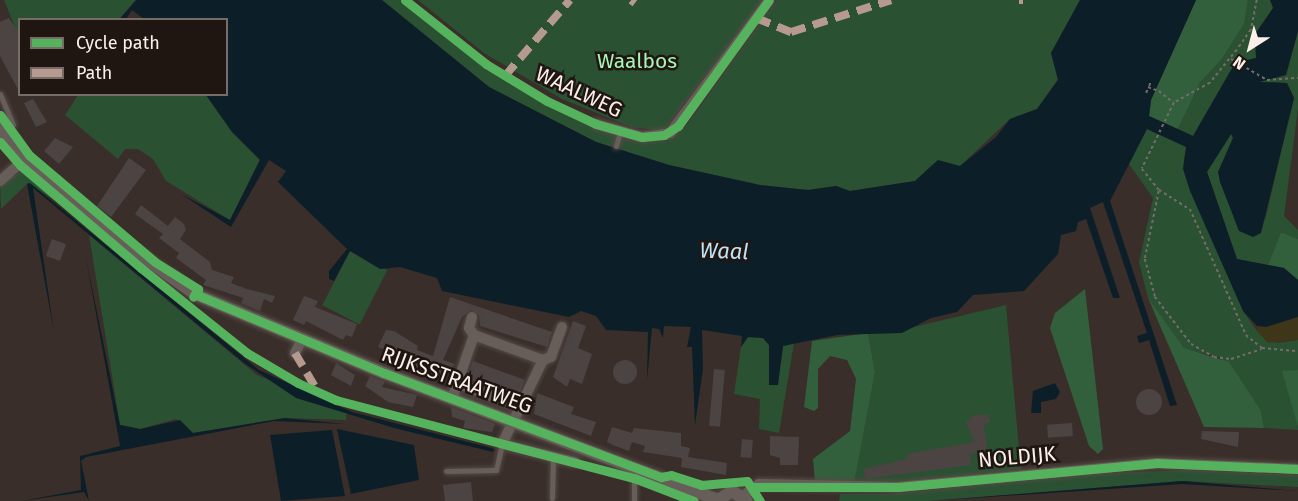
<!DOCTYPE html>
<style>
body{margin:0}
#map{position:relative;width:1298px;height:501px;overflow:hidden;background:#392e29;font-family:"Fira Sans",sans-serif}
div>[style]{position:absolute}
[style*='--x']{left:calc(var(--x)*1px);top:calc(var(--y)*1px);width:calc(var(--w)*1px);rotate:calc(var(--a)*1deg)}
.green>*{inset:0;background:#2b5133;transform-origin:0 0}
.forest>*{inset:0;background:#32603c}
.sand>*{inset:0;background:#3f3619}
.water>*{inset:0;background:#0c1f28}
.building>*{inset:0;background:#4c4343;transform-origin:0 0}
.round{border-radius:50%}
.path>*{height:1.5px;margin-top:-0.75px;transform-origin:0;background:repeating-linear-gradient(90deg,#746c69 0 3px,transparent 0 6px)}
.roads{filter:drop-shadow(0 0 2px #544a46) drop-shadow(0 0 2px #544a46)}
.service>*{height:5px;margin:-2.5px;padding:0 2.5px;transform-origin:2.5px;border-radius:2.5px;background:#675e5a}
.minor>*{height:10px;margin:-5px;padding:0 5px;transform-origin:5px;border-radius:5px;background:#675e5a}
.tertiary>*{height:12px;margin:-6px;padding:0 6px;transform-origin:6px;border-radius:6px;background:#675e5a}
.quiet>*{height:8px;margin-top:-4px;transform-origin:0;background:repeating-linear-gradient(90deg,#b69a8f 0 15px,transparent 0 23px)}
.cycleway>*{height:9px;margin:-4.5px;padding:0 4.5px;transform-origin:4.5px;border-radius:4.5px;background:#56b35d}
span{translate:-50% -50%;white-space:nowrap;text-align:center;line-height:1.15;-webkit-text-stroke:5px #1f1612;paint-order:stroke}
.park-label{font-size:21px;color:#a5f5b5}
.street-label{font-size:21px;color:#fceee9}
.water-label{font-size:22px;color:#bfe3f7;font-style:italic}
.legend{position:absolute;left:18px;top:18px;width:210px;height:78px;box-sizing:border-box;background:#1f1612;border:2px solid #776c68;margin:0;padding:8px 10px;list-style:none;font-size:18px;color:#fceee9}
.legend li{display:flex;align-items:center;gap:12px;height:30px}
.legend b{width:30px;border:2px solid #776c68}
.north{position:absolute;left:1220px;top:18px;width:60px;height:60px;-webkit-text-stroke:4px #1f1612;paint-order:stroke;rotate:216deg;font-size:16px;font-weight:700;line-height:24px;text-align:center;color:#fceee9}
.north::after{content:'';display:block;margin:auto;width:21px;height:27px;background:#fceee9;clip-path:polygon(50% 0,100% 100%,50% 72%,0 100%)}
</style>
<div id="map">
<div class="green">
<div style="clip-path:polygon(4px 0,136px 0,119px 19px,20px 20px,19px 37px)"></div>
<div style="clip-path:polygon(382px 0,404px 0,463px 50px,541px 99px,616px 132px,666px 141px,685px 127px,777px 0,1080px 0,1051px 53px,1058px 79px,1037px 109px,1010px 119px,960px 166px,932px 165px,915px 181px,850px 191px,836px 186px,808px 190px,760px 185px,669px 165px,596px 142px,489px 87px)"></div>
<div style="clip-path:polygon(418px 0,763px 0,663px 131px,631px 127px,562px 99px,484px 53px)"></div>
<div style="clip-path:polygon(1248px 0,1270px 0,1274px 8px,1255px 34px,1256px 58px,1235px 63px,1193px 136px,1178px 129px,1200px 81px,1222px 59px,1244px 24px)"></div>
<div style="clip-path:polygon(1298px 31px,1298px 109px,1284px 216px,1298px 230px,1298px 239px,1281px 232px,1268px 265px,1237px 259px,1207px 172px,1231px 134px,1233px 138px,1218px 172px,1239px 231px,1265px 220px,1294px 98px,1287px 83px,1260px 82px,1263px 77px,1286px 75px)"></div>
<div style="clip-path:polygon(78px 95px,206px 95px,232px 132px,260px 159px,230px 220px,166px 181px,153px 159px,138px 149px,125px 149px,118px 159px,65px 115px)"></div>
<div style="clip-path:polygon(1147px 129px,1187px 147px,1184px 158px,1243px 311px,1257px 331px,1277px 343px,1298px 340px,1298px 370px,1292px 371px,1298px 430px,1264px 428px,1261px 411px,1219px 357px,1184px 349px,1148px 298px,1139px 262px,1153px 198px,1129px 164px)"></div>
<div style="clip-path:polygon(24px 170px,44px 188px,60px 204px,28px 183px,1px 209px,0 185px)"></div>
<div style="clip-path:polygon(89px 235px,257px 375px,347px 411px,346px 420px,285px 418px,193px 433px,176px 419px,140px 429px,120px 425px)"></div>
<div style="left:350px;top:251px;width:42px;height:61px;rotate:27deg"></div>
<div style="clip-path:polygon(1006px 305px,1021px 470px,901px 484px,854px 484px,875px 372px,868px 333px,889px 333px)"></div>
<div style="clip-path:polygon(748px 337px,763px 338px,769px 345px,769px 385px,781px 362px,783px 346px,794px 343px,779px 433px,759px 429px,760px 399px,734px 394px,741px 347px)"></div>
<div style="clip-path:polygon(1187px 470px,1298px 475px,1298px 487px,1183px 481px,929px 501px,839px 501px,840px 494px,890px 494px,1086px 474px)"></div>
</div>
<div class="forest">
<div style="clip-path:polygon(1196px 0,1248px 0,1244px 24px,1222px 59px,1200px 82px,1178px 129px,1149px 116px,1151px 100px)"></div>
<div style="clip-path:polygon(1281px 232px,1298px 239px,1298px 280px,1284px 268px,1268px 265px)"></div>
<div style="clip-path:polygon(1085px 289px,1103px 449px,1098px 454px,1089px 446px,1050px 328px,1055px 313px)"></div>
<div style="clip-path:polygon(1148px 298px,1184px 348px,1229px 362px,1261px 411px,1264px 428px,1204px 427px)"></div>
<div style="clip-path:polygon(868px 333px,875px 372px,854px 484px,815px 482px,813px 459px,850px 431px,856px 379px,847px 360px,830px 356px,818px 369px,818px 408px,814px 411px,804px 407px,812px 341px)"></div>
<div style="clip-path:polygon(1298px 370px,1298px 427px,1282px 371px)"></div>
</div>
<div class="sand">
<div style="clip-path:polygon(1298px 317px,1298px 340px,1268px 343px,1257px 331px,1257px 326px)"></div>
</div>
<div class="water">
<div style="clip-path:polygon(136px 0,382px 0,489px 87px,596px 142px,669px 165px,760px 185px,808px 190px,836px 186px,850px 191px,915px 181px,938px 160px,960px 166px,996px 137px,1010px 119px,1037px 109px,1058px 80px,1051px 53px,1080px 0,1196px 0,1151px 100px,1149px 116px,1193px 136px,1235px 63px,1256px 58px,1255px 34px,1273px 8px,1270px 0,1298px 0,1298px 31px,1286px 75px,1260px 82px,1287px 83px,1294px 98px,1261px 233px,1253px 237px,1239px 231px,1220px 182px,1218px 172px,1233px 138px,1231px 134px,1207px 172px,1237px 259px,1284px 268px,1298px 280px,1298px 317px,1266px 327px,1257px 326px,1243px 311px,1190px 191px,1183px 169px,1186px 147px,1147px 129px,1110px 201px,1177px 405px,1170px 406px,1149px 340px,1139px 343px,1137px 336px,1147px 333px,1103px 202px,1090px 208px,1120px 298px,1113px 298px,1086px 219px,1078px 222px,1076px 231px,1061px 235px,1058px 254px,1024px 291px,973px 295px,957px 312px,931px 318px,902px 333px,837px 335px,783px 346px,778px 385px,769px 385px,769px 345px,763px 338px,748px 337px,741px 347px,742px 336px,702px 330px,703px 369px,695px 425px,692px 347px,687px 347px,691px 327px,664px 326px,663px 338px,659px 329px,652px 328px,647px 380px,648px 332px,606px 330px,596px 316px,581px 311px,569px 317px,442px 291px,437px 278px,400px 267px,380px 269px,350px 251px,334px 281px,329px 279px,329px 271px,347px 249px,278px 182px,286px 171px,269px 160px,231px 227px,181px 194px,230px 220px,260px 160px,232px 132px,206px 95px,226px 94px,226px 20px,144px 19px,132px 10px,126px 19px,119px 20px)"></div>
<div style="clip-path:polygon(30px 183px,259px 370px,352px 412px,495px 449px,493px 452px,394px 428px,296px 398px,244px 363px,33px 188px,54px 332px,27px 184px)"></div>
<div style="clip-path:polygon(86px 258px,120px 425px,140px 429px,180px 420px,193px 433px,285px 418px,345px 424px,274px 421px,86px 457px,81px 461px,89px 501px,84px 492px,21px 501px,81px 490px,80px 456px,120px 446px)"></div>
<div style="clip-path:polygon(1055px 383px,1060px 392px,1056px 399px,1041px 402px,1041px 413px,1031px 413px,1033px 391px)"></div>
<div style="clip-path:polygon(337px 429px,414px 445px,419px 480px,351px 494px)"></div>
<div style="clip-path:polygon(332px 430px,345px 496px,281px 501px,270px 435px)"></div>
<div style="clip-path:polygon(1183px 481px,1298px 491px,1183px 484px,929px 501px)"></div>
</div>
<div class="building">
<div style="clip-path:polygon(9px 18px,20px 34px,20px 93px,0 56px,0 22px)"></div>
<div style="clip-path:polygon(33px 99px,47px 122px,36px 127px,24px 103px)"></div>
<div style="clip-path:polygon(55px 138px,73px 147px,59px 164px,44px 151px)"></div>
<div style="clip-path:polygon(129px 158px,146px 170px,111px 217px,97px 206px)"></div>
<div style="clip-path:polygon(141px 205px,168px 226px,175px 217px,184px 224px,186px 230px,180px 239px,210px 262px,212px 270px,234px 277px,231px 283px,247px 289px,275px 296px,272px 303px,264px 299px,260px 311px,241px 303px,243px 298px,203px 285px,206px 280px,176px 258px,179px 253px,159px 238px,163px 234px,135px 214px)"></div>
<div style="left:52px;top:239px;width:15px;height:18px;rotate:20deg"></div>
<div style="clip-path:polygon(304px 296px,318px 301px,315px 307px,357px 324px,352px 337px,346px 335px,343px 340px,306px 321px,304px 325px,293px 320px)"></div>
<div style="clip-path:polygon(450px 297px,552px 332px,547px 347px,480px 326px,479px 315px,471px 310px,462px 317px,443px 360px,455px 364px,443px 381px,399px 365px,396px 355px,378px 347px,386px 330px,394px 331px,418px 346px,417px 350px,433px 356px)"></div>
<div style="clip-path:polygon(573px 321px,586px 326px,578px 348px,592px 354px,582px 384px,570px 379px,567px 387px,553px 377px)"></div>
<div class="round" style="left:613px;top:360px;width:24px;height:24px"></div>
<div style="left:473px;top:361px;width:55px;height:19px;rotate:20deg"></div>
<div style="clip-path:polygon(336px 363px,355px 375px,351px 386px,331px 375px)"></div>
<div style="left:714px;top:369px;width:11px;height:57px;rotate:5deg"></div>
<div style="clip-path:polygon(370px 376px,385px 382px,382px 387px,417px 395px,413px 407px,388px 402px,365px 386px)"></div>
<div class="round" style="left:1136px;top:389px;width:26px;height:26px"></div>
<div style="clip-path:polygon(537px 393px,574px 407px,571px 414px,596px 422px,591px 436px,534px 414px)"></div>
<div style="clip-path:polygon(451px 407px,495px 424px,492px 432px,463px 428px,465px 421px,452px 417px)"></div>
<div style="clip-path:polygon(974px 415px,988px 415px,990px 422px,984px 424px,987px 449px,970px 455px,971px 465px,865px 479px,864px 469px,907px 459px,907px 454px,974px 442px,966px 422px)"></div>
<div style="left:1072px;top:423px;width:13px;height:25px;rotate:86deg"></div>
<div style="clip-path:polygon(612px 427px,632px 433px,634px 428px,681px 433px,681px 446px,690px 448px,688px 457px,727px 463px,726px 475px,681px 467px,682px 458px,643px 452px,645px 446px,632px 442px,629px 451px,615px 446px,607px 442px)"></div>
<div style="clip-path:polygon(1202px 431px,1239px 432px,1238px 447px,1201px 439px)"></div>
<div style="clip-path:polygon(770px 436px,799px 437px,798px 465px,780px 465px,780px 458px,770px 455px)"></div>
<div style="left:742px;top:439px;width:11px;height:18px;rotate:5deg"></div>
<div style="clip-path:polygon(471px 482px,473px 501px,445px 501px,443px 485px)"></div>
</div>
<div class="path">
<div style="--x:1257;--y:0;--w:31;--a:101"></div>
<div style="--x:1251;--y:30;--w:24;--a:125"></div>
<div style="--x:1237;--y:50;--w:43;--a:129.3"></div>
<div style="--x:1210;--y:83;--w:41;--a:150.9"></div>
<div style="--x:1174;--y:103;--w:73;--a:115.9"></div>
<div style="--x:1142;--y:169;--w:27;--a:51"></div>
<div style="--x:1159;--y:190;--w:36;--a:32"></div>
<div style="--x:1190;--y:209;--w:138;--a:66"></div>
<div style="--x:1246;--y:335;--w:21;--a:39"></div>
<div style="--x:1262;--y:348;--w:36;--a:5"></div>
<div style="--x:1231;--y:59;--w:42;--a:30.3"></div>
<div style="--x:1267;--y:80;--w:31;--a:-4"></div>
<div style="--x:1149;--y:86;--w:5;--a:-68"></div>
<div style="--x:1146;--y:93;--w:6;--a:-72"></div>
<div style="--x:1148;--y:87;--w:12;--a:20"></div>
<div style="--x:1159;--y:91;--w:19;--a:39"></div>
<div style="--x:1159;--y:191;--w:69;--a:101.6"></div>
<div style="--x:1145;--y:259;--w:39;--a:75"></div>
<div style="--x:1155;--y:297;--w:59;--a:52.5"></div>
<div style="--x:1191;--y:344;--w:26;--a:29"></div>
<div style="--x:1214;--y:357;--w:17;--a:7"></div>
<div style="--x:1231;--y:359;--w:32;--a:-18"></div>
</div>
<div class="roads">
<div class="service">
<div style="--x:0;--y:94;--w:33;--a:67"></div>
<div style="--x:616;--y:146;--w:15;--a:-74"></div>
<div style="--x:446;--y:471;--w:50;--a:-1.1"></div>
<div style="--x:496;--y:470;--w:26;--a:-77"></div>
<div style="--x:552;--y:498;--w:42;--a:-88.6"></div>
<div style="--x:634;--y:501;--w:23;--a:-90"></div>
</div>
<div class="minor">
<div style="--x:596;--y:124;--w:48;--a:15.8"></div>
<div style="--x:642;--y:137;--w:28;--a:-8"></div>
<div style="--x:670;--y:133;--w:166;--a:-53.3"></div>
<div style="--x:0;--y:181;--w:33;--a:-41"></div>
<div style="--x:472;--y:317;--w:11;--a:105"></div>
<div style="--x:469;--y:328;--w:9;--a:54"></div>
<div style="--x:295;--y:353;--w:15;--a:-62"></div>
<div style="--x:543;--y:360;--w:9;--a:-21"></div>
<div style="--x:551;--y:357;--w:32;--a:-70"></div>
<div style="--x:457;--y:383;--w:71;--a:20.7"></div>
<div style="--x:452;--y:399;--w:68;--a:-71"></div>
<div style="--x:474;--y:335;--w:73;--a:19.9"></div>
<div style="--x:543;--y:360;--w:93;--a:116"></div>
<div style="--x:502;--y:444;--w:75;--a:13.9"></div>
<div style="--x:744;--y:495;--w:19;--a:-36"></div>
<div style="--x:759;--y:484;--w:139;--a:1.2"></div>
<div style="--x:898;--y:487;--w:260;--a:-5.3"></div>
<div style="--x:1157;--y:463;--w:141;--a:2.4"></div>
</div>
<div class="tertiary">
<div style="--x:0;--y:128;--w:40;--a:51"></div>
<div style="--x:25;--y:159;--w:133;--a:40.4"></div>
<div style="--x:126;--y:245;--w:85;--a:35.4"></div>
<div style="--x:195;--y:294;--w:205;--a:22.7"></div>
<div style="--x:384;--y:373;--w:357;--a:20.8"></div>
<div style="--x:717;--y:501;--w:18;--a:-34"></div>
<div style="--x:732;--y:491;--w:18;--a:34"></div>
</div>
</div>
<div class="quiet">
<div style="--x:631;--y:0;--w:5;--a:37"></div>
<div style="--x:1019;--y:0;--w:4;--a:0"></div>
<div style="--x:756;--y:18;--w:38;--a:22"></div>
<div style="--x:791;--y:32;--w:105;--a:-17.7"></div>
<div style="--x:505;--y:76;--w:100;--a:-49.5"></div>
<div style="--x:295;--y:353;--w:43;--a:59.3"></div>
</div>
<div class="cycleway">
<div style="--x:405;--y:0;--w:103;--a:38.3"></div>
<div style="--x:486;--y:64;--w:71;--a:31.2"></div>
<div style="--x:547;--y:101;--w:54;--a:25.1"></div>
<div style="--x:596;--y:124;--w:48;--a:15.8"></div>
<div style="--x:642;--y:137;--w:22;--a:-5"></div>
<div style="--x:664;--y:135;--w:17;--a:-33"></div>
<div style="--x:678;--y:126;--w:155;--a:-54.2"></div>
<div style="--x:0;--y:115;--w:49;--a:54.1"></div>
<div style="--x:29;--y:155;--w:165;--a:40.3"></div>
<div style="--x:155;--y:262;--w:51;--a:32.1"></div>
<div style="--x:198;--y:289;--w:9;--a:122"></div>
<div style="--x:0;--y:142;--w:30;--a:49"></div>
<div style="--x:20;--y:165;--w:159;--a:40.4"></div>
<div style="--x:141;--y:268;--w:136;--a:38.7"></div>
<div style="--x:247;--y:353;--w:59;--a:30.5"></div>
<div style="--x:298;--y:383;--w:42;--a:24.1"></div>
<div style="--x:336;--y:400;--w:308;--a:14.7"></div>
<div style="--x:634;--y:478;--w:64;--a:21"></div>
<div style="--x:195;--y:294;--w:205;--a:22.7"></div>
<div style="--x:384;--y:373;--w:296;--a:20.6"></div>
<div style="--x:661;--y:477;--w:10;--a:-11"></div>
<div style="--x:671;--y:475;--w:32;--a:18"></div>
<div style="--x:701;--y:485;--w:46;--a:-5"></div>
<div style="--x:747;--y:481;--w:24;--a:57"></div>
<div style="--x:754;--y:487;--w:144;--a:0"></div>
<div style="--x:898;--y:487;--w:260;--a:-5.3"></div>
<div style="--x:1157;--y:463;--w:141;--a:2.4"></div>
</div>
<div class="park-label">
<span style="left:637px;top:61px">Waalbos</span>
</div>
<div class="street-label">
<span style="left:579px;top:92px;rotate:25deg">WAALWEG</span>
<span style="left:457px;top:380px;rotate:20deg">RIJKSSTRAATWEG</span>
<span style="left:1017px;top:457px;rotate:-5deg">NOLDIJK</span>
</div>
<div class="water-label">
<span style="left:724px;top:251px;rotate:2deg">Waal</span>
</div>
<ul class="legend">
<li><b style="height:8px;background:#56b35d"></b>Cycle path</li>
<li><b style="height:8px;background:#b69a8f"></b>Path</li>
</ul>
<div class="north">N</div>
</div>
